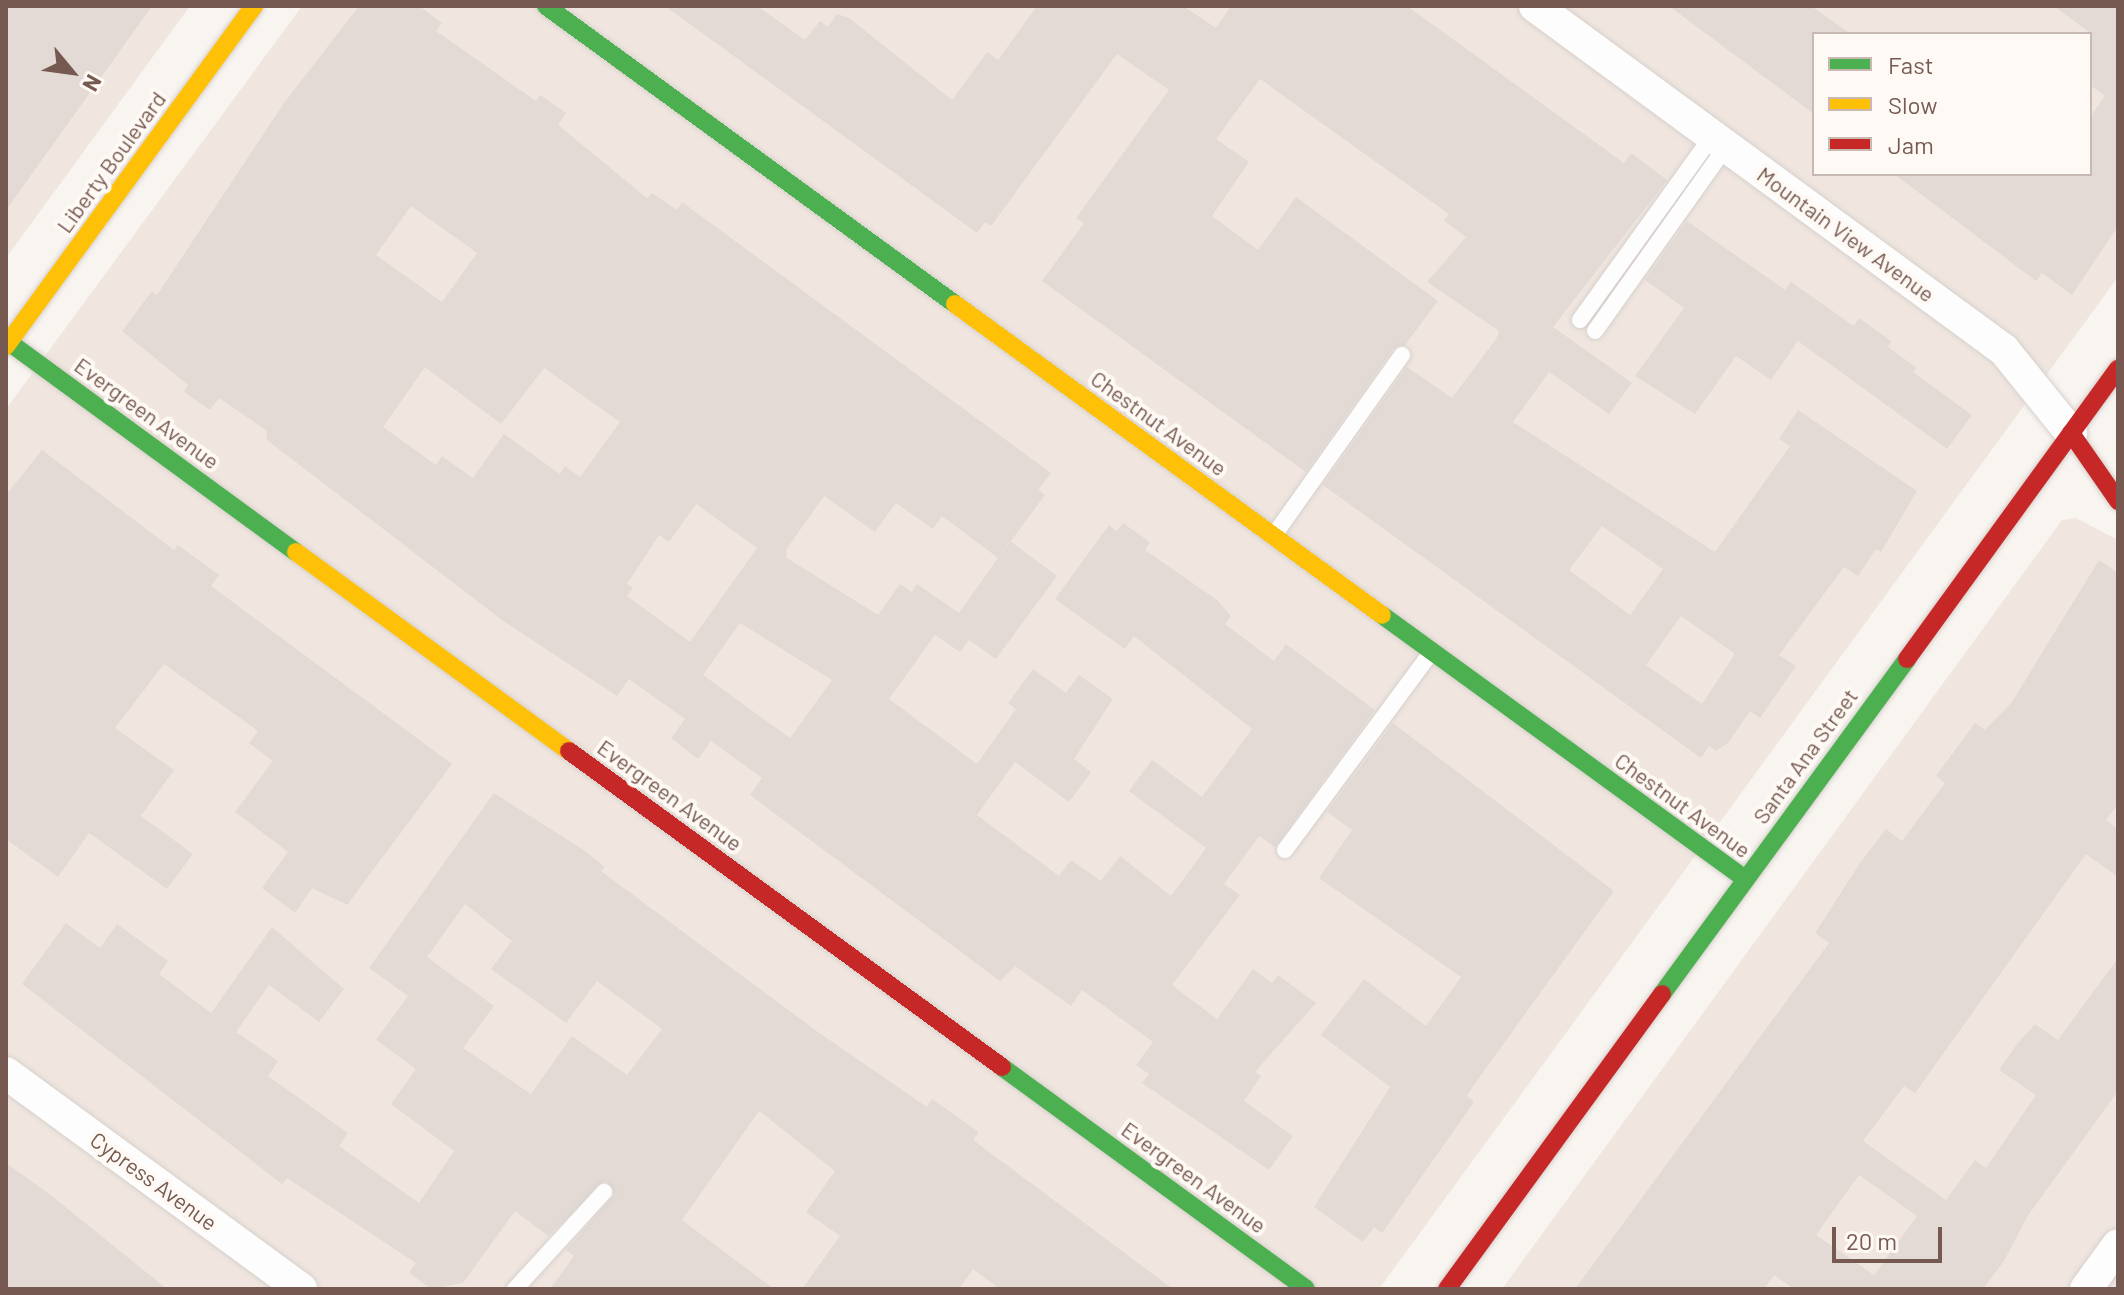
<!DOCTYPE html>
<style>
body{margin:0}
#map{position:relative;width:2124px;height:1295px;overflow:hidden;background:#f8f4f0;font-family:Barlow,sans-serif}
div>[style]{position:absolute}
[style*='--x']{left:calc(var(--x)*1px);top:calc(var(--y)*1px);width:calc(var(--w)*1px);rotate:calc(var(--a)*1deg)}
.residential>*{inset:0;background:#f0e6df}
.building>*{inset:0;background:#e3dad5}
.roads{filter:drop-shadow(0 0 2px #d7d0cc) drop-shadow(0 0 2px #d7d0cc)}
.lane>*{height:16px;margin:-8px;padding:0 8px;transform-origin:8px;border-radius:8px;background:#fefdfd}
.street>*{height:32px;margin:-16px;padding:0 16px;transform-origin:16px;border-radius:16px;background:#fefdfd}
.fast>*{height:18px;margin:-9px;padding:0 9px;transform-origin:9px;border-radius:9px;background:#4caf50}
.slow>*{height:18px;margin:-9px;padding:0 9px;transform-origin:9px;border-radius:9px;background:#ffc107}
.jam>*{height:18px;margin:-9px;padding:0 9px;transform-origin:9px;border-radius:9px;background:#c62828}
span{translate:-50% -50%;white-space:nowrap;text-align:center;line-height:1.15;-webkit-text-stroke:8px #fef9f4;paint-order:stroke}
.street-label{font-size:22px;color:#765a51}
.frame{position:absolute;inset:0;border:8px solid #765a51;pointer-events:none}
.legend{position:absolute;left:1812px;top:32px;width:280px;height:144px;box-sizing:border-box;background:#fef9f4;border:2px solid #c8b9b3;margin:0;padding:10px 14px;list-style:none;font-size:24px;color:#765a51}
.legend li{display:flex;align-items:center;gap:16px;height:40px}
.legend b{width:40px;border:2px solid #c8b9b3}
.north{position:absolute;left:32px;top:32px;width:80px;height:80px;-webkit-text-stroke:6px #fef9f4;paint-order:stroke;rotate:119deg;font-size:22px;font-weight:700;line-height:32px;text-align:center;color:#765a51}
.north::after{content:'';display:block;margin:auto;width:28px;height:36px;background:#765a51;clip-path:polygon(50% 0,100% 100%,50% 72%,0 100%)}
.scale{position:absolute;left:1832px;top:1227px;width:110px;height:36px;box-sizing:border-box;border:4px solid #765a51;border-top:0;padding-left:10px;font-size:24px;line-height:28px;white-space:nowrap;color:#765a51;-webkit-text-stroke:6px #fef9f4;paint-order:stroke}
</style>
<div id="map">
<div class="residential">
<div style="clip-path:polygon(6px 6px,190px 6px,6px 258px)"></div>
<div style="clip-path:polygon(evenodd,302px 6px,2118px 6px,2118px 277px,1379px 1289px,6px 1289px,6px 409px,302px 6px,1814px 34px,2090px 34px,2090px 174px,1814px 174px,1814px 34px)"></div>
<div style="clip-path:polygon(2076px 518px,2118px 540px,2118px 1289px,1502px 1289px,2062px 520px)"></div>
</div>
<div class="building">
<div style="clip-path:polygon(6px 6px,152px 6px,6px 210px)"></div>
<div style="clip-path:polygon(evenodd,359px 6px,419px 6px,442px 23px,436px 31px,536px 101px,540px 95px,566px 113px,558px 125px,647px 198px,652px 193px,677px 210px,682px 202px,1051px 473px,1038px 490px,1045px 495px,998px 558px,942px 516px,933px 529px,896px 503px,875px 532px,824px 496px,786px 550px,787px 558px,878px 615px,900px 584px,912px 592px,917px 584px,959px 613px,1010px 541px,1057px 576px,996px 659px,969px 640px,960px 652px,935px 635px,889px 699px,977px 764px,1016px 709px,1008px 703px,1033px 669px,1066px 693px,1079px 675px,1113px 699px,1074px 759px,1091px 772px,1069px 802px,1015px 762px,977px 815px,1059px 876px,1071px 860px,1101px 881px,1120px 856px,1171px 896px,1206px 848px,1129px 791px,1152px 760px,1202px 797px,1252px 729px,1134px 636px,1125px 649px,1055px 599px,1109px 525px,1117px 531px,1123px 523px,1150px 542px,1145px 550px,1217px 600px,1231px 616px,1225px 624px,1274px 661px,1286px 644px,1375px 710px,1275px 847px,1259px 836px,1224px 884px,1240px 895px,1172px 985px,1217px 1019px,1253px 969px,1272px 983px,1278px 975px,1316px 1003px,1255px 1072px,1261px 1076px,1244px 1101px,1293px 1136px,1269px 1170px,1142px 1083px,1149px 1074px,1136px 1065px,1153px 1042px,1082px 990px,1071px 1006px,1015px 966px,1000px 981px,750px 795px,762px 778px,711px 741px,698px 759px,671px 738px,685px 719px,629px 679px,617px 696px,502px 620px,267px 440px,266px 430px,219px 398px,210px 410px,184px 392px,188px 385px,122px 331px,152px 291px,157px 295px,284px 103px,359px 6px,411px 206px,477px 253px,442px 302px,376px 255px,411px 206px,359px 6px,425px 367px,501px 424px,544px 368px,620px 422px,580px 477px,565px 466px,560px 474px,504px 434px,473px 478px,442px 456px,436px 465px,383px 427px,425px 367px,359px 6px,696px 504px,757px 548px,690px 642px,627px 596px,633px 588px,627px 584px,659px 535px,669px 542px,696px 504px,359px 6px,740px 623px,832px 680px,790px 738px,703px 675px,740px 623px)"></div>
<div style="clip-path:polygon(evenodd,665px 6px,757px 6px,805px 40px,820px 21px,828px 27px,837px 14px,849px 18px,952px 100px,987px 52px,998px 60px,1037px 6px,1183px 6px,1216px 28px,1231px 6px,1407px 6px,1624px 163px,1631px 153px,1667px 180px,1553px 327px,1632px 383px,1609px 414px,1549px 372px,1513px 422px,1715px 552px,1790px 446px,1779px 439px,1798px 410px,1917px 491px,1881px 552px,1876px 549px,1858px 576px,1844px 567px,1779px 655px,1796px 666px,1760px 718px,1750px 711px,1728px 743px,1716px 751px,1709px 746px,1701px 758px,1323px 485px,1407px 367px,1452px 398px,1496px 339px,1499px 331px,1427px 282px,1466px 237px,1444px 221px,1449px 214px,1260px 79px,1216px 139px,1249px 162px,1212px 216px,1258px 250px,1296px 197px,1438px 301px,1405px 345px,1393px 349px,1306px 472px,1042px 281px,1084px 223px,1076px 218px,1169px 90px,1117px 54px,991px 226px,985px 222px,977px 233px,665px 6px,1602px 526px,1663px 569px,1630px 615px,1569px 570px,1602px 526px,665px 6px,1681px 616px,1735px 654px,1702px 704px,1646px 665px,1681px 616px)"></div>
<div style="clip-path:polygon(1669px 6px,1811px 6px,1851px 34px,1814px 34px,1814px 114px)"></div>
<div style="clip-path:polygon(2054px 6px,2118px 6px,2118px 226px,2072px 295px,2042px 273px,2036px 281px,1894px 174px,2090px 174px,2090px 117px,2105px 96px,2090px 85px,2090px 33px)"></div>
<div style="clip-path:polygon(1687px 221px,1785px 290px,1791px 282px,1854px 326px,1859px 318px,1891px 341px,1888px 347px,1917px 368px,1913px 372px,1972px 415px,1947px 449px,1798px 341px,1771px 380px,1736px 356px,1695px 414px,1635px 376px,1684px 308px,1645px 280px)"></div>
<div style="clip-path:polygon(42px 450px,174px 550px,178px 545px,219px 575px,211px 586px,452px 764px,347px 905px,312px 888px,295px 913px,262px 888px,288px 852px,235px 812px,273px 761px,249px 743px,258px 731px,164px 664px,115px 728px,174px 770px,141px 816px,193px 854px,167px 889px,89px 833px,58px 877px,6px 839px,6px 495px)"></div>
<div style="clip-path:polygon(evenodd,2099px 560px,2118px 573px,2118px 804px,2106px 820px,2118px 829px,2118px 877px,2086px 854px,1915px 1093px,1904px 1086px,1863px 1141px,1946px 1200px,1975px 1160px,1986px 1168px,2036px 1095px,1999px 1070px,2017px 1044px,2035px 1024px,2058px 1040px,2118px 958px,2118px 1091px,2027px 1217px,2004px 1261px,1983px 1289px,1794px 1289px,1774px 1275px,1764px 1289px,1575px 1289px,1829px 943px,1815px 933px,1860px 863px,1886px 829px,1902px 841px,1945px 783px,1936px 776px,1975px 723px,1985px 730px,2012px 702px,2099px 560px,1859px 1175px,1917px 1216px,1874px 1275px,1816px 1235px,1859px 1175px)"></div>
<div style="clip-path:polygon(1393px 723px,1614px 891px,1476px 1082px,1467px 1096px,1474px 1102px,1382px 1233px,1374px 1227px,1363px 1242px,1314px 1207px,1390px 1087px,1321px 1035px,1364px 979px,1426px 1026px,1461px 977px,1319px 878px,1352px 830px,1327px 812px)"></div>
<div style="clip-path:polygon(evenodd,494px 793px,582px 849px,605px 867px,601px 871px,818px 1032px,927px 1107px,932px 1099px,979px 1132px,973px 1140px,1173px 1289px,1000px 1289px,973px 1269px,959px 1289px,802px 1289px,840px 1236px,806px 1212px,835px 1171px,759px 1111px,682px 1220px,774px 1289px,550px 1289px,574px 1256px,566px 1250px,614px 1195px,606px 1181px,548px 1236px,515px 1211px,463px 1283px,431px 1289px,409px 1273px,416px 1263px,287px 1178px,282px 1184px,22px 984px,66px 923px,100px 948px,117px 924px,168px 961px,159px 974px,211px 1013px,272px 927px,344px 989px,319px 1022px,269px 985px,236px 1032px,278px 1061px,268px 1076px,348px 1133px,339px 1146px,419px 1203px,454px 1151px,391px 1104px,416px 1069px,376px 1040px,408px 996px,369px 968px,494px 793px,465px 904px,512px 941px,491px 969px,566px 1023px,597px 981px,662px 1029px,627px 1075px,572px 1036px,531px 1094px,463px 1048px,494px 1006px,427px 957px,465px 904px)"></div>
<div style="clip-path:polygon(6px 1163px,48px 1193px,167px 1289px,6px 1289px)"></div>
</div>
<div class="roads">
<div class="lane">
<div style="--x:1580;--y:320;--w:226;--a:-54.3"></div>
<div style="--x:1595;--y:331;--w:226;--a:-54.6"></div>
<div style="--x:1274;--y:535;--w:221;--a:-54.6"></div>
<div style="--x:1285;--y:850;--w:245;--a:-53.5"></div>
<div style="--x:515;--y:1289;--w:132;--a:-47.5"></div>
</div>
<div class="street">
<div style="--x:1535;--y:6;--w:582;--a:36.26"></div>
<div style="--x:2004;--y:350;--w:107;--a:51.1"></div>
<div style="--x:6;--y:1073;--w:366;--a:36.2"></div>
<div style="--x:2086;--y:1289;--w:54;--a:-54"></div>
</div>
<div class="fast">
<div style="--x:546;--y:6;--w:506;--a:36.08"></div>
<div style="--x:6;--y:340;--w:359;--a:36.2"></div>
<div style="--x:1382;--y:615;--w:449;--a:36"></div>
<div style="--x:1662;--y:994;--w:415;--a:-53.8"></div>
<div style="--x:1002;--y:1067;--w:376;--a:36.1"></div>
</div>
<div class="slow">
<div style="--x:955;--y:304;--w:528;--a:36.07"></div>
<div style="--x:6;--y:346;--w:421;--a:-53.9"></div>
<div style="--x:296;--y:552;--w:338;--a:36.1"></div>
</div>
<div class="jam">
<div style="--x:2071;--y:433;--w:83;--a:55.3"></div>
<div style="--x:1907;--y:659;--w:359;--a:-54"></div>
<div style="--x:569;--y:751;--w:536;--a:36.12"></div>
<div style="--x:1447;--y:1289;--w:365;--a:-53.9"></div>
</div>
</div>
<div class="street-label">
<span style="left:111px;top:162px;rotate:-54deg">Liberty Boulevard</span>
<span style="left:1846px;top:234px;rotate:36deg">Mountain View Avenue</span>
<span style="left:147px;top:413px;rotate:36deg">Evergreen Avenue</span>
<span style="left:1159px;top:423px;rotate:36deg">Chestnut Avenue</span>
<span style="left:1805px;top:756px;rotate:-54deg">Santa Ana Street</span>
<span style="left:670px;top:795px;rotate:36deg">Evergreen Avenue</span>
<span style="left:1683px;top:805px;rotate:36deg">Chestnut Avenue</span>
<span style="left:1194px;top:1177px;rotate:36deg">Evergreen Avenue</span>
<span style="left:154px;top:1181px;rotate:36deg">Cypress Avenue</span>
</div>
<div class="frame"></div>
<ul class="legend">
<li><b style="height:10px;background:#4caf50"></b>Fast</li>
<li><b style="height:10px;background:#ffc107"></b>Slow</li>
<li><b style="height:10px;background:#c62828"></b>Jam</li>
</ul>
<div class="north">N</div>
<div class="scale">20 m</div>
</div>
